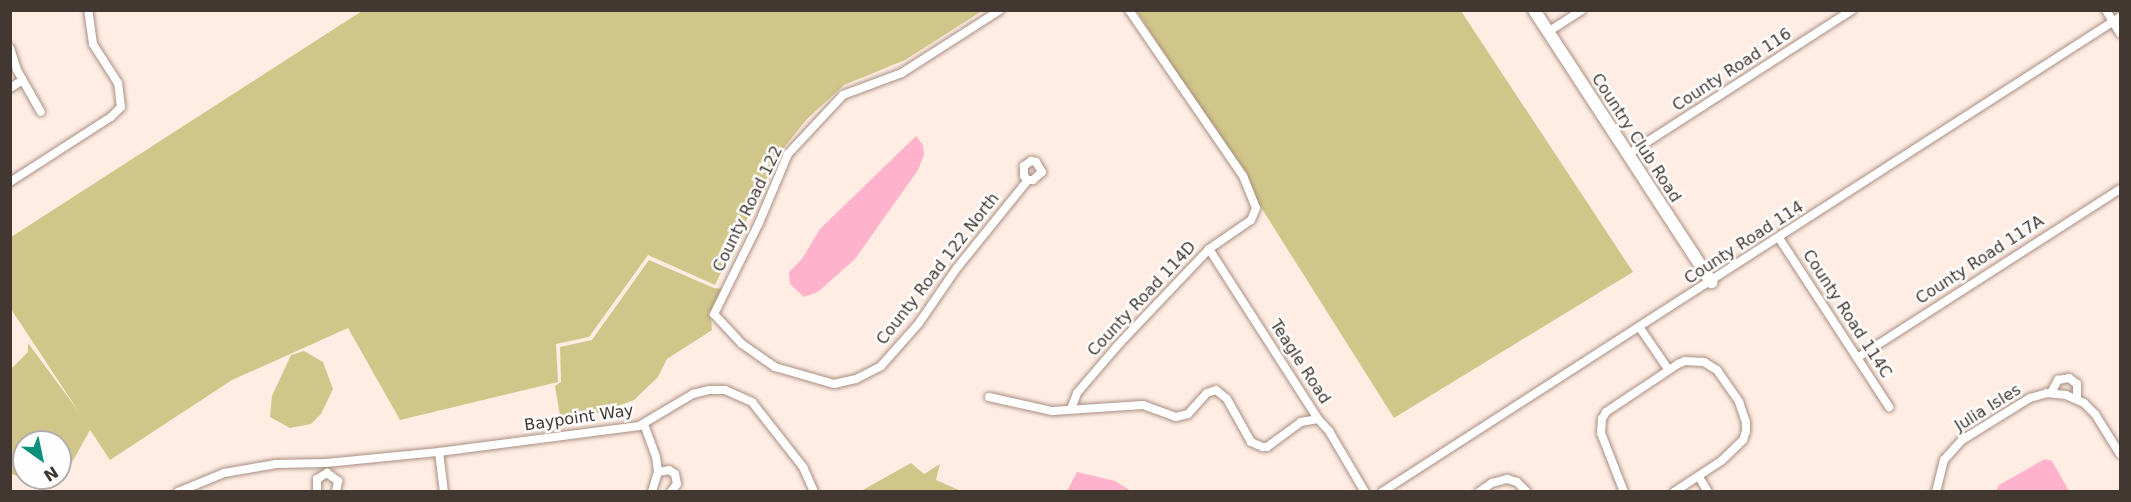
<!DOCTYPE html>
<style>
body{margin:0}
#map{position:relative;width:2131px;height:502px;overflow:hidden;background:#ffede4;font-family:"DejaVu Sans",sans-serif}
div>[style]{position:absolute}
[style*='--x']{left:calc(var(--x)*1px);top:calc(var(--y)*1px);width:calc(var(--w)*1px);rotate:calc(var(--a)*1deg)}
.green>*{inset:0;background:#d1c689}
.water>*{inset:0;background:#feb2cb}
.roads{filter:drop-shadow(0 0 2px #a98f81) drop-shadow(0 0 2px #a98f81)}
.street>*{height:8px;margin:-4px;padding:0 4px;transform-origin:4px;border-radius:4px;background:#fff}
.secondary>*{height:12px;margin:-6px;padding:0 6px;transform-origin:6px;border-radius:6px;background:#fff}
span{translate:-50% -50%;white-space:nowrap;text-align:center;line-height:1.15;-webkit-text-stroke:5px #fefefe;paint-order:stroke}
.street-label{font-size:16px;color:#423731}
.frame{position:absolute;inset:0;border:12px solid #423731;pointer-events:none}
.north{position:absolute;left:12px;top:430px;width:60px;height:60px;box-sizing:border-box;background:#fefefe;border:2px solid #b3aeac;border-radius:50%;rotate:147deg;font-size:16px;font-weight:700;line-height:24px;text-align:center;color:#423731}
.north::after{content:'';display:block;margin:auto;width:21px;height:27px;background:#0b917a;clip-path:polygon(50% 0,100% 100%,50% 72%,0 100%)}
</style>
<div id="map">
<div class="green">
<div style="clip-path:polygon(362px 11px,362px 10px,982px 11px,905px 60px,844px 85px,807px 119px,778px 155px,715px 285px,648px 255px,589px 337px,556px 344px,558px 382px,400px 420px,348px 328px,232px 380px,110px 460px,90px 430px,70px 466px,60px 474px,60px 442px,24px 442px,24px 478px,53px 478px,34px 483px,12px 474px,11px 369px,28px 352px,28px 343px,79px 412px,11px 309px,11px 237px)"></div>
<div style="clip-path:polygon(1137px 11px,1461px 11px,1633px 272px,1394px 418px)"></div>
<div style="clip-path:polygon(649px 260px,714px 288px,723px 289px,711px 314px,712px 330px,667px 359px,658px 377px,634px 400px,579px 420px,561px 422px,555px 386px,561px 382px,560px 347px,592px 340px)"></div>
<div style="clip-path:polygon(304px 351px,323px 362px,333px 389px,321px 414px,311px 424px,290px 428px,270px 417px,272px 396px,291px 355px)"></div>
<div style="clip-path:polygon(911px 463px,924px 474px,940px 464px,936px 480px,961px 491px,861px 491px)"></div>
</div>
<div class="water">
<div style="clip-path:polygon(916px 136px,923px 145px,924px 155px,918px 170px,855px 259px,818px 292px,804px 297px,790px 284px,789px 272px,802px 259px,820px 229px)"></div>
<div style="clip-path:polygon(2045px 459px,2052px 461px,2069px 491px,1996px 491px,1999px 485px)"></div>
<div style="clip-path:polygon(1077px 472px,1115px 481px,1131px 491px,1067px 491px)"></div>
</div>
<div class="roads">
<div class="street">
<div style="--x:1000;--y:10;--w:117;--a:147.3"></div>
<div style="--x:902;--y:73;--w:63;--a:159.6"></div>
<div style="--x:843;--y:95;--w:81;--a:133"></div>
<div style="--x:788;--y:154;--w:75;--a:112.8"></div>
<div style="--x:759;--y:223;--w:102;--a:116.3"></div>
<div style="--x:714;--y:314;--w:41;--a:47"></div>
<div style="--x:742;--y:344;--w:40;--a:34.9"></div>
<div style="--x:775;--y:367;--w:61;--a:16.1"></div>
<div style="--x:834;--y:384;--w:23;--a:-13"></div>
<div style="--x:856;--y:379;--w:28;--a:-27"></div>
<div style="--x:881;--y:366;--w:57;--a:-48.5"></div>
<div style="--x:919;--y:323;--w:67;--a:-55.4"></div>
<div style="--x:957;--y:268;--w:113;--a:-51.1"></div>
<div style="--x:1028;--y:180;--w:5;--a:0"></div>
<div style="--x:1033;--y:180;--w:12;--a:-42"></div>
<div style="--x:1042;--y:172;--w:12;--a:-121"></div>
<div style="--x:1036;--y:162;--w:5;--a:-169"></div>
<div style="--x:1031;--y:161;--w:9;--a:144"></div>
<div style="--x:1024;--y:166;--w:10;--a:90"></div>
<div style="--x:1024;--y:176;--w:6;--a:45"></div>
<div style="--x:2106;--y:10;--w:27;--a:59"></div>
<div style="--x:1548;--y:32;--w:40;--a:-32.9"></div>
<div style="--x:10;--y:48;--w:23;--a:72"></div>
<div style="--x:17;--y:70;--w:48;--a:60.3"></div>
<div style="--x:10;--y:88;--w:15;--a:-32"></div>
<div style="--x:1627;--y:155;--w:268;--a:-32.8"></div>
<div style="--x:10;--y:182;--w:120;--a:-32.8"></div>
<div style="--x:111;--y:117;--w:14;--a:-45"></div>
<div style="--x:121;--y:107;--w:24;--a:-97"></div>
<div style="--x:118;--y:83;--w:46;--a:-122.7"></div>
<div style="--x:93;--y:44;--w:34;--a:-98"></div>
<div style="--x:1779;--y:238;--w:202;--a:56.9"></div>
<div style="--x:1209;--y:249;--w:202;--a:57.3"></div>
<div style="--x:1318;--y:419;--w:16;--a:47"></div>
<div style="--x:1329;--y:431;--w:71;--a:59.5"></div>
<div style="--x:1640;--y:328;--w:50;--a:55.7"></div>
<div style="--x:1857;--y:358;--w:313;--a:-32.7"></div>
<div style="--x:2051;--y:393;--w:15;--a:-62"></div>
<div style="--x:2058;--y:380;--w:11;--a:-10"></div>
<div style="--x:2069;--y:378;--w:10;--a:37"></div>
<div style="--x:2077;--y:384;--w:15;--a:90"></div>
<div style="--x:989;--y:397;--w:65;--a:12.5"></div>
<div style="--x:1052;--y:411;--w:91;--a:-3.8"></div>
<div style="--x:1143;--y:405;--w:35;--a:20"></div>
<div style="--x:1176;--y:417;--w:12;--a:-14"></div>
<div style="--x:1188;--y:414;--w:28;--a:-48"></div>
<div style="--x:1207;--y:393;--w:9;--a:-18"></div>
<div style="--x:1216;--y:390;--w:14;--a:39"></div>
<div style="--x:1227;--y:399;--w:49;--a:60.8"></div>
<div style="--x:1251;--y:442;--w:13;--a:23"></div>
<div style="--x:1263;--y:447;--w:4;--a:0"></div>
<div style="--x:1267;--y:447;--w:42;--a:-36.3"></div>
<div style="--x:1301;--y:422;--w:17;--a:-10"></div>
<div style="--x:1071;--y:409;--w:17;--a:-69"></div>
<div style="--x:1077;--y:393;--w:65;--a:-49.4"></div>
<div style="--x:1119;--y:344;--w:131;--a:-46.5"></div>
<div style="--x:1209;--y:249;--w:51;--a:-34.6"></div>
<div style="--x:1251;--y:220;--w:13;--a:-67"></div>
<div style="--x:1256;--y:208;--w:35;--a:-112"></div>
<div style="--x:1243;--y:176;--w:201;--a:-124.5"></div>
<div style="--x:644;--y:424;--w:35;--a:70"></div>
<div style="--x:656;--y:457;--w:15;--a:82"></div>
<div style="--x:658;--y:472;--w:21;--a:107"></div>
<div style="--x:439;--y:452;--w:40;--a:82.9"></div>
<div style="--x:658;--y:472;--w:11;--a:-10"></div>
<div style="--x:669;--y:470;--w:7;--a:34"></div>
<div style="--x:675;--y:474;--w:10;--a:79"></div>
<div style="--x:677;--y:484;--w:10;--a:127"></div>
<div style="--x:1699;--y:477;--w:17;--a:59"></div>
<div style="--x:178;--y:492;--w:50;--a:-22.4"></div>
<div style="--x:224;--y:473;--w:53;--a:-9.8"></div>
<div style="--x:276;--y:464;--w:50;--a:-1.1"></div>
<div style="--x:326;--y:463;--w:114;--a:-5.6"></div>
<div style="--x:439;--y:452;--w:202;--a:-7.4"></div>
<div style="--x:639;--y:426;--w:63;--a:-30.7"></div>
<div style="--x:693;--y:394;--w:16;--a:-14"></div>
<div style="--x:709;--y:390;--w:16;--a:0"></div>
<div style="--x:725;--y:390;--w:30;--a:24"></div>
<div style="--x:752;--y:402;--w:83;--a:51.9"></div>
<div style="--x:803;--y:467;--w:27;--a:66"></div>
<div style="--x:317;--y:492;--w:13;--a:-90"></div>
<div style="--x:317;--y:479;--w:12;--a:-31"></div>
<div style="--x:327;--y:473;--w:14;--a:36"></div>
<div style="--x:338;--y:481;--w:11;--a:100"></div>
<div style="--x:1382;--y:492;--w:878;--a:-32.77"></div>
<div style="--x:1479;--y:492;--w:16;--a:-35"></div>
<div style="--x:1492;--y:483;--w:16;--a:-15"></div>
<div style="--x:1507;--y:479;--w:10;--a:17"></div>
<div style="--x:1517;--y:482;--w:14;--a:45"></div>
<div style="--x:1624;--y:492;--w:63;--a:-111.3"></div>
<div style="--x:1601;--y:433;--w:14;--a:-86"></div>
<div style="--x:1602;--y:419;--w:8;--a:-60"></div>
<div style="--x:1606;--y:412;--w:87;--a:-33.7"></div>
<div style="--x:1678;--y:364;--w:8;--a:-23"></div>
<div style="--x:1685;--y:361;--w:19;--a:3"></div>
<div style="--x:1704;--y:362;--w:15;--a:32"></div>
<div style="--x:1717;--y:370;--w:39;--a:55"></div>
<div style="--x:1739;--y:402;--w:21;--a:71"></div>
<div style="--x:1746;--y:422;--w:9;--a:90"></div>
<div style="--x:1746;--y:431;--w:9;--a:108"></div>
<div style="--x:1743;--y:440;--w:30;--a:136"></div>
<div style="--x:1721;--y:461;--w:56;--a:146.6"></div>
<div style="--x:1936;--y:492;--w:33;--a:-76"></div>
<div style="--x:1944;--y:460;--w:27;--a:-48"></div>
<div style="--x:1962;--y:440;--w:80;--a:-31.7"></div>
<div style="--x:2030;--y:398;--w:18;--a:-16"></div>
<div style="--x:2047;--y:393;--w:19;--a:6"></div>
<div style="--x:2066;--y:395;--w:20;--a:24"></div>
<div style="--x:2084;--y:403;--w:16;--a:45"></div>
<div style="--x:2095;--y:414;--w:47;--a:58"></div>
</div>
<div class="secondary">
<div style="--x:1534;--y:10;--w:325;--a:56.9"></div>
</div>
</div>
<div class="street-label">
<span style="left:1732px;top:70px;rotate:-33deg">County Road 116</span>
<span style="left:1636px;top:138px;rotate:57deg">Country Club Road</span>
<span style="left:748px;top:209px;rotate:-64deg">County Road 122</span>
<span style="left:1744px;top:243px;rotate:-33deg">County Road 114</span>
<span style="left:1980px;top:260px;rotate:-33deg">County Road 117A</span>
<span style="left:938px;top:269px;rotate:-52deg">County Road 122 North</span>
<span style="left:1142px;top:299px;rotate:-47deg">County Road 114D</span>
<span style="left:1847px;top:314px;rotate:57deg">County Road 114C</span>
<span style="left:1300px;top:362px;rotate:57deg">Teagle Road</span>
<span style="left:1988px;top:408px;rotate:-32deg">Julia Isles</span>
<span style="left:579px;top:418px;rotate:-8deg">Baypoint Way</span>
</div>
<div class="frame"></div>
<div class="north">N</div>
</div>
